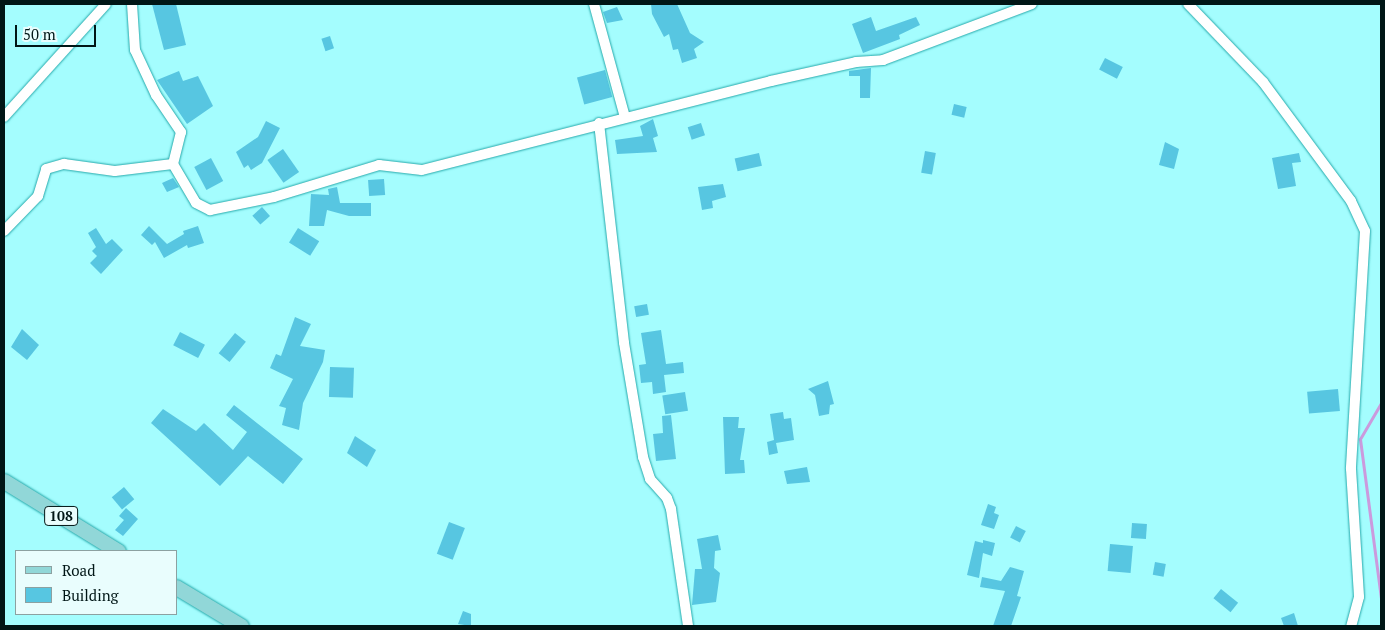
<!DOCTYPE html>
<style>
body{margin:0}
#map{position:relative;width:1385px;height:630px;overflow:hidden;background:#a4fdfe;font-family:"PT Serif",serif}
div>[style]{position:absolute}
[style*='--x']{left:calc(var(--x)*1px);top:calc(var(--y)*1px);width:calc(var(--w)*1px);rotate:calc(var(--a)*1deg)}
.stream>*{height:3px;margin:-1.5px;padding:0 1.5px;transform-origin:1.5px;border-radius:1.5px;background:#cb9add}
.building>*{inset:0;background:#57c6e1;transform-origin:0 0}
.roads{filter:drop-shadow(0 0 1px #25a9ab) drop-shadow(0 0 1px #25a9ab)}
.minor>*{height:10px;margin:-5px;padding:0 5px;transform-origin:5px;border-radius:5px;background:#fff}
.primary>*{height:15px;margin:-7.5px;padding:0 7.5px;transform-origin:7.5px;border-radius:7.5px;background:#91d7d8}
span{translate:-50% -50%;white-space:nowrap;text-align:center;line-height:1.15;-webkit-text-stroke:5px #e9fdfd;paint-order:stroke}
.shield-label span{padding:1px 4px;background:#e9fdfd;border:1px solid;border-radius:4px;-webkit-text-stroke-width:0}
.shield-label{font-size:14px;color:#001616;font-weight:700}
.frame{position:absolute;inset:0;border:5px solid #001616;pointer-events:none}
.legend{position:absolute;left:15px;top:550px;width:162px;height:65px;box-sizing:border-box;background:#e9fdfd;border:1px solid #8ca1a1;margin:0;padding:6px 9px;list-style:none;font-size:15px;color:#001616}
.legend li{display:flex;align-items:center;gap:10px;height:25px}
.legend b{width:25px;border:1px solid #8ca1a1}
.scale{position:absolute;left:15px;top:25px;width:81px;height:22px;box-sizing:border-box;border:2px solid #001616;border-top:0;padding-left:6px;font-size:15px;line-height:18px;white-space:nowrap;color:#001616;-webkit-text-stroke:4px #e9fdfd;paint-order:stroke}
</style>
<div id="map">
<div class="stream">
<div style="--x:1381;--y:403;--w:42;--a:120.3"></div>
<div style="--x:1360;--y:439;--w:160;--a:82.5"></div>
</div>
<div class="building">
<div style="clip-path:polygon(152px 4px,176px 4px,186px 45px,164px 50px)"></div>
<div style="clip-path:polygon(651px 4px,677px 4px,690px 33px,704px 42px,694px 49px,697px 58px,682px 63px,678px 49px,673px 50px,669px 34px,664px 37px,652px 14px)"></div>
<div style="clip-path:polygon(617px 7px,623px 20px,607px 23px,603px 12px)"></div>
<div style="clip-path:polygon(871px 17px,876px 31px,916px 17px,920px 25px,899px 35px,900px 39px,863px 53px,852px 24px)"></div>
<div style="left:330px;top:36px;width:13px;height:9px;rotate:72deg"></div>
<div style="left:1105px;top:58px;width:20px;height:13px;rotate:27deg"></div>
<div style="clip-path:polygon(871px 68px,870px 98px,860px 98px,860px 76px,849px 76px,849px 71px)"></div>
<div style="left:605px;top:70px;width:28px;height:29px;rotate:75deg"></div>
<div style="clip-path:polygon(179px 71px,183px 81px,198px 76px,213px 106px,187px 124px,157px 80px)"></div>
<div style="left:954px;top:104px;width:13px;height:11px;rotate:13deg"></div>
<div style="clip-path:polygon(653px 119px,658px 136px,653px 138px,657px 152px,617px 154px,615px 140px,643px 136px,640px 126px)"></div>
<div style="clip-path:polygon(266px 121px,280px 128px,262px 163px,251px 170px,248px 165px,244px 168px,236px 152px,258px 137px)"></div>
<div style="left:701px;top:123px;width:13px;height:14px;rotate:72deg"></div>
<div style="clip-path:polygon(1165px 142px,1179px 149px,1174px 169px,1159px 165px)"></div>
<div style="left:283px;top:149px;width:28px;height:19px;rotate:55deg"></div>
<div style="left:925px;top:151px;width:11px;height:22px;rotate:10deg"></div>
<div style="left:759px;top:153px;width:13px;height:25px;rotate:77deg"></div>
<div style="clip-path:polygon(1299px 153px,1301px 162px,1292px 163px,1296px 186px,1278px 189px,1272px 158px)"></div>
<div style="left:211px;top:158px;width:26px;height:19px;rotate:62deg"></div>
<div style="clip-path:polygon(173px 178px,179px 187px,167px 192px,162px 183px)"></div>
<div style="left:384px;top:179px;width:16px;height:16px;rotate:86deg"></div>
<div style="clip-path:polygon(723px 184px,726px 197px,712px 201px,713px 208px,702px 210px,698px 187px)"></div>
<div style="clip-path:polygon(337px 187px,340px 203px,371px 203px,371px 216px,349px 216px,327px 210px,324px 226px,309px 226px,311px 194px,329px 195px,328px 189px)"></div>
<div style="left:262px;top:207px;width:12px;height:13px;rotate:48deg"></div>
<div style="clip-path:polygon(149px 226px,167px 244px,184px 234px,183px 231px,198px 226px,204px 243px,188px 248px,187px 245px,164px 258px,155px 242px,152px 245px,141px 235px)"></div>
<div style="clip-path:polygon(96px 228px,106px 244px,112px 239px,123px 250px,101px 274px,90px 263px,97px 256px,92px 251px,96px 247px,88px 233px)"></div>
<div style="left:298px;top:228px;width:25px;height:17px;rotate:32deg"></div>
<div style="left:647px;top:304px;width:11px;height:13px;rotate:80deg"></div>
<div style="clip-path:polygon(295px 317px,311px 324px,300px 346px,325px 350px,323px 362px,303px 403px,299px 430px,282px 425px,286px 408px,279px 406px,293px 379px,270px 368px,276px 354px,281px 356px)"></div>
<div style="clip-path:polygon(22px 329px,39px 345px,27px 360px,11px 347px)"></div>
<div style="clip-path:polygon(661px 330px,666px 364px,683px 362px,684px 373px,664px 375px,666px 392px,653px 394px,652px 382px,641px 383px,639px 365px,646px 364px,641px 333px)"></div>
<div style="left:180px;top:332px;width:28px;height:15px;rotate:27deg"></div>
<div style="left:235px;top:333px;width:14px;height:26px;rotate:39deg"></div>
<div style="left:330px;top:367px;width:24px;height:30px;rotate:2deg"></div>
<div style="clip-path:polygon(828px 381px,834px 404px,830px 405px,829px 414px,819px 416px,815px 395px,808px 389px)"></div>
<div style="left:1338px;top:389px;width:22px;height:31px;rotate:85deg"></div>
<div style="left:685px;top:392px;width:19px;height:23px;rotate:81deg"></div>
<div style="clip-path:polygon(234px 405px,303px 459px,283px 484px,248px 456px,220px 486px,151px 423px,163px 409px,196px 431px,204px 423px,233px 450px,247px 432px,226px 415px)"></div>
<div style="clip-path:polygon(783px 412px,784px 419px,791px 418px,794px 440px,776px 443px,778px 453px,769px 455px,767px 442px,774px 440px,770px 414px)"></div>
<div style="clip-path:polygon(671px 415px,676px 459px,656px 461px,653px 434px,663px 433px,662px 416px)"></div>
<div style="clip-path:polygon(723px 417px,739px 417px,738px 428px,745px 428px,740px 460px,744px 460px,745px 473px,725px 474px)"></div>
<div style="clip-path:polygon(355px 436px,376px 450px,367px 467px,347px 453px)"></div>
<div style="clip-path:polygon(807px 467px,810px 482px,787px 484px,784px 471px)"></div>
<div style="left:124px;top:487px;width:16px;height:16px;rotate:50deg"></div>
<div style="clip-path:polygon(988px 504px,996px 507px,994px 513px,999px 515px,994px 529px,981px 525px)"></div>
<div style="clip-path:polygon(126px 508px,138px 519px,123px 536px,115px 530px,124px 520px,119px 516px)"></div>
<div style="left:449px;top:522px;width:17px;height:34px;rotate:21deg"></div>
<div style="left:1132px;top:523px;width:15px;height:15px;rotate:4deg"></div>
<div style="left:1016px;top:526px;width:11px;height:13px;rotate:27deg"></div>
<div style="clip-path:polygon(718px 535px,721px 550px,715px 551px,714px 568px,720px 573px,716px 602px,692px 605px,695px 569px,702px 569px,697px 539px)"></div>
<div style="clip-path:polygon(983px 540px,995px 543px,992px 556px,983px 553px,979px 578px,967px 575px,975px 541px,983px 543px)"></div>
<div style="left:1110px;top:544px;width:23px;height:27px;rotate:5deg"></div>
<div style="left:1155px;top:562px;width:11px;height:13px;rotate:10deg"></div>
<div style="clip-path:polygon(1010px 567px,1024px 571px,1017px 596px,1021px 597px,1011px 626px,993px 626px,1005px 591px,980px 587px,982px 577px,1001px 581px)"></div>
<div style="left:1221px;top:589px;width:22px;height:12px;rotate:39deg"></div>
<div style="clip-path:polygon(463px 611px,471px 614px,471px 626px,458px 624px)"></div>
<div style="clip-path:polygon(1294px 613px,1298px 626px,1284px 626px,1281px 618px)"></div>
</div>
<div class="roads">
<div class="minor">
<div style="--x:132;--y:4;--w:46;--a:86.3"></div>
<div style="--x:135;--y:50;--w:50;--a:65"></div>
<div style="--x:156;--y:95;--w:45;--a:56"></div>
<div style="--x:181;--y:132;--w:33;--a:104"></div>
<div style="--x:173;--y:164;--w:45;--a:59.5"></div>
<div style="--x:196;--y:203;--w:16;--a:27"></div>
<div style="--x:210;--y:210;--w:65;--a:-11.5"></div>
<div style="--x:274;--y:197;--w:110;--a:-16.9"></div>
<div style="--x:379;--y:165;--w:43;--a:6.6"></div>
<div style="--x:422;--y:170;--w:360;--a:-14.3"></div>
<div style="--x:771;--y:81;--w:87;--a:-12.6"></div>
<div style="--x:856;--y:62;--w:27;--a:-4"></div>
<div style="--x:883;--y:60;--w:159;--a:-20.6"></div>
<div style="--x:594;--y:4;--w:117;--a:74.7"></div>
<div style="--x:1188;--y:4;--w:108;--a:46.1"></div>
<div style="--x:1263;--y:82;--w:148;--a:53.5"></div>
<div style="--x:1351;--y:201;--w:33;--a:65"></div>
<div style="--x:1365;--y:231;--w:238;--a:93.4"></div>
<div style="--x:1351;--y:469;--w:128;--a:86.4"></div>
<div style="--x:1359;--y:597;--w:30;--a:105"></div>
<div style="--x:4;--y:117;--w:152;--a:-47.9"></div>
<div style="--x:599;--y:123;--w:221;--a:83.5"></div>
<div style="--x:624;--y:343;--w:116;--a:80.5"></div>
<div style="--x:643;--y:457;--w:23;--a:72"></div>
<div style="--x:650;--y:479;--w:25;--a:48"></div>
<div style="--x:667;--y:498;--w:12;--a:70"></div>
<div style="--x:671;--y:509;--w:118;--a:81.7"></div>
<div style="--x:4;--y:231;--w:49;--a:-45.8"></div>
<div style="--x:38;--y:196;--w:28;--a:-73"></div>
<div style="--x:46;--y:169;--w:19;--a:-16"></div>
<div style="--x:64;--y:164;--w:51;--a:7.8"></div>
<div style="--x:115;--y:171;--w:58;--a:-6.9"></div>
</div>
<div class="primary">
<div style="--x:4;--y:481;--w:134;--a:31.6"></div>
<div style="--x:176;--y:587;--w:76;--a:31"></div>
</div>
</div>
<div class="shield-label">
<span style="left:61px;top:516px">108</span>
</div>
<div class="frame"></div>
<ul class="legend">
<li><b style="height:6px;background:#91d7d8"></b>Road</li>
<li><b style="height:14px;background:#57c6e1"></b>Building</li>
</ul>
<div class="scale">50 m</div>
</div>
